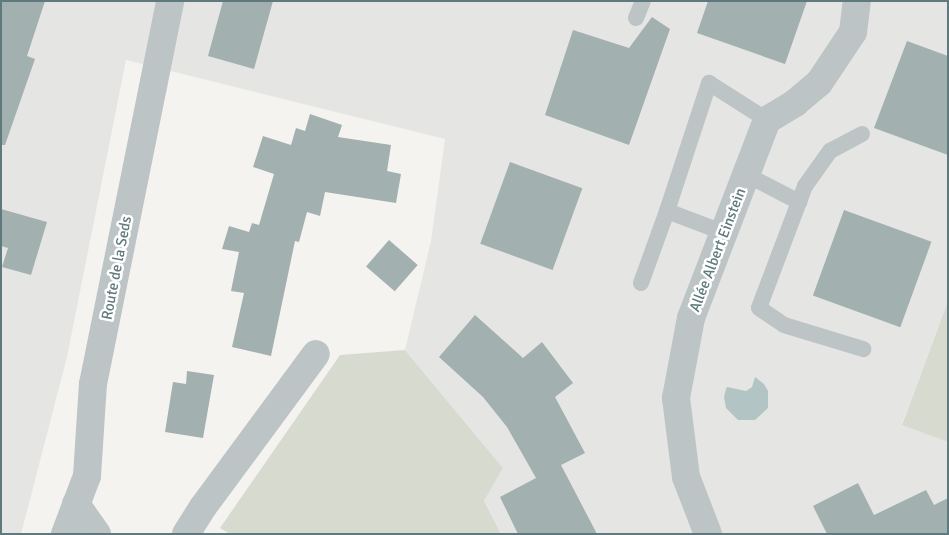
<!DOCTYPE html>
<meta charset="utf-8">
<style>
body{margin:0}
#map{position:relative;width:949px;height:535px;overflow:hidden;background:#f5f3f0;font-family:Signika,sans-serif}
div>[style]{position:absolute}
[style*='--x']{left:calc(var(--x)*1px);top:calc(var(--y)*1px);width:calc(var(--w)*1px);rotate:calc(var(--a)*1deg)}
.built>*{inset:0;background:#e5e5e4}
.green>*{inset:0;background:#d6dacf}
.water>*{inset:0;background:#b2c5c4}
.building>*{inset:0;background:#a2b0b0;transform-origin:0 0}
.service>*{height:16px;margin:-8px;padding:0 8px;transform-origin:8px;border-radius:8px;background:#bdc4c5}
.minor>*{height:28px;margin:-14px;padding:0 14px;transform-origin:14px;border-radius:14px;background:#bdc4c5}
span{translate:-50% -50%;white-space:nowrap;text-align:center;line-height:1.15;-webkit-text-stroke:5px #fff;paint-order:stroke}
.street-label{font-size:15px;color:#5f797c}
.frame{position:absolute;inset:0;border:2px solid #5f797c;pointer-events:none}
</style>
<div id="map">
<div class="built">
<div style="clip-path:polygon(1px 1px,948px 1px,948px 301px,902px 424px,948px 442px,948px 534px,501px 534px,484px 501px,503px 468px,405px 350px,431px 241px,445px 139px,126px 60px,67px 357px,21px 534px,1px 534px)"></div>
</div>
<div class="green">
<div style="clip-path:polygon(948px 301px,948px 442px,902px 425px)"></div>
<div style="clip-path:polygon(405px 350px,503px 468px,484px 501px,501px 534px,230px 534px,220px 528px,340px 355px)"></div>
</div>
<div class="water">
<div style="clip-path:polygon(755px 377px,764px 384px,768px 391px,768px 408px,755px 420px,738px 420px,726px 408px,724px 397px,726px 389px,727px 387px,746px 391px,752px 387px)"></div>
</div>
<div class="building">
<div style="clip-path:polygon(1px 1px,45px 1px,27px 56px,35px 59px,5px 145px,1px 145px)"></div>
<div style="clip-path:polygon(223px 1px,273px 1px,254px 69px,208px 56px)"></div>
<div style="clip-path:polygon(708px 1px,807px 1px,785px 64px,697px 33px)"></div>
<div style="clip-path:polygon(652px 17px,670px 29px,629px 145px,545px 115px,573px 30px,629px 48px)"></div>
<div style="clip-path:polygon(907px 41px,948px 56px,948px 155px,874px 128px)"></div>
<div style="clip-path:polygon(310px 114px,342px 125px,338px 137px,391px 145px,387px 171px,401px 174px,396px 203px,325px 192px,320px 216px,307px 212px,299px 242px,295px 241px,271px 356px,232px 347px,244px 293px,231px 291px,239px 252px,222px 249px,229px 226px,249px 232px,252px 223px,259px 225px,274px 174px,253px 167px,263px 136px,291px 145px,296px 128px,305px 131px)"></div>
<div style="left:510px;top:162px;width:77px;height:87px;rotate:20deg"></div>
<div style="clip-path:polygon(1px 209px,47px 222px,31px 275px,2px 267px,8px 248px,1px 246px)"></div>
<div style="left:844px;top:210px;width:93px;height:91px;rotate:20deg"></div>
<div style="left:389px;top:240px;width:38px;height:35px;rotate:41deg"></div>
<div style="clip-path:polygon(475px 315px,523px 358px,542px 342px,573px 383px,555px 397px,585px 453px,561px 465px,597px 534px,518px 534px,500px 497px,536px 478px,507px 427px,483px 397px,439px 357px)"></div>
<div style="clip-path:polygon(187px 371px,214px 375px,203px 438px,165px 432px,173px 382px,186px 384px)"></div>
<div style="clip-path:polygon(858px 483px,874px 515px,926px 490px,934px 505px,948px 498px,948px 534px,827px 534px,813px 506px)"></div>
</div>
<div class="service">
<div style="--x:636;--y:18;--w:18;--a:-68"></div>
<div style="--x:862;--y:134;--w:36;--a:152"></div>
<div style="--x:830;--y:151;--w:43;--a:125.5"></div>
<div style="--x:805;--y:186;--w:130;--a:110.7"></div>
<div style="--x:759;--y:308;--w:30;--a:34"></div>
<div style="--x:784;--y:325;--w:83;--a:16.9"></div>
<div style="--x:747;--y:175;--w:59;--a:27.4"></div>
<div style="--x:667;--y:211;--w:135;--a:-71.8"></div>
<div style="--x:709;--y:83;--w:69;--a:32.5"></div>
<div style="--x:641;--y:283;--w:77;--a:-70.1"></div>
<div style="--x:667;--y:211;--w:62;--a:20.8"></div>
</div>
<div class="minor">
<div style="--x:76;--y:504;--w:37;--a:55"></div>
<div style="--x:65;--y:534;--w:62;--a:-69.2"></div>
<div style="--x:87;--y:476;--w:92;--a:-86.3"></div>
<div style="--x:93;--y:384;--w:391;--a:-78.6"></div>
<div style="--x:186;--y:534;--w:32;--a:-58"></div>
<div style="--x:203;--y:507;--w:190;--a:-53.6"></div>
<div style="--x:708;--y:534;--w:61;--a:-111.1"></div>
<div style="--x:686;--y:477;--w:80;--a:-97.2"></div>
<div style="--x:676;--y:398;--w:81;--a:-79.4"></div>
<div style="--x:691;--y:318;--w:212;--a:-69"></div>
<div style="--x:767;--y:120;--w:33;--a:-31"></div>
<div style="--x:795;--y:103;--w:31;--a:-40"></div>
<div style="--x:819;--y:83;--w:61;--a:-56.3"></div>
<div style="--x:853;--y:32;--w:31;--a:-83"></div>
</div>
<div class="street-label">
<span style="left:718px;top:250px;rotate:-69deg">Allée Albert Einstein</span>
<span style="left:117px;top:268px;rotate:-79deg">Route de la Seds</span>
</div>
<div class="frame"></div>
</div>
